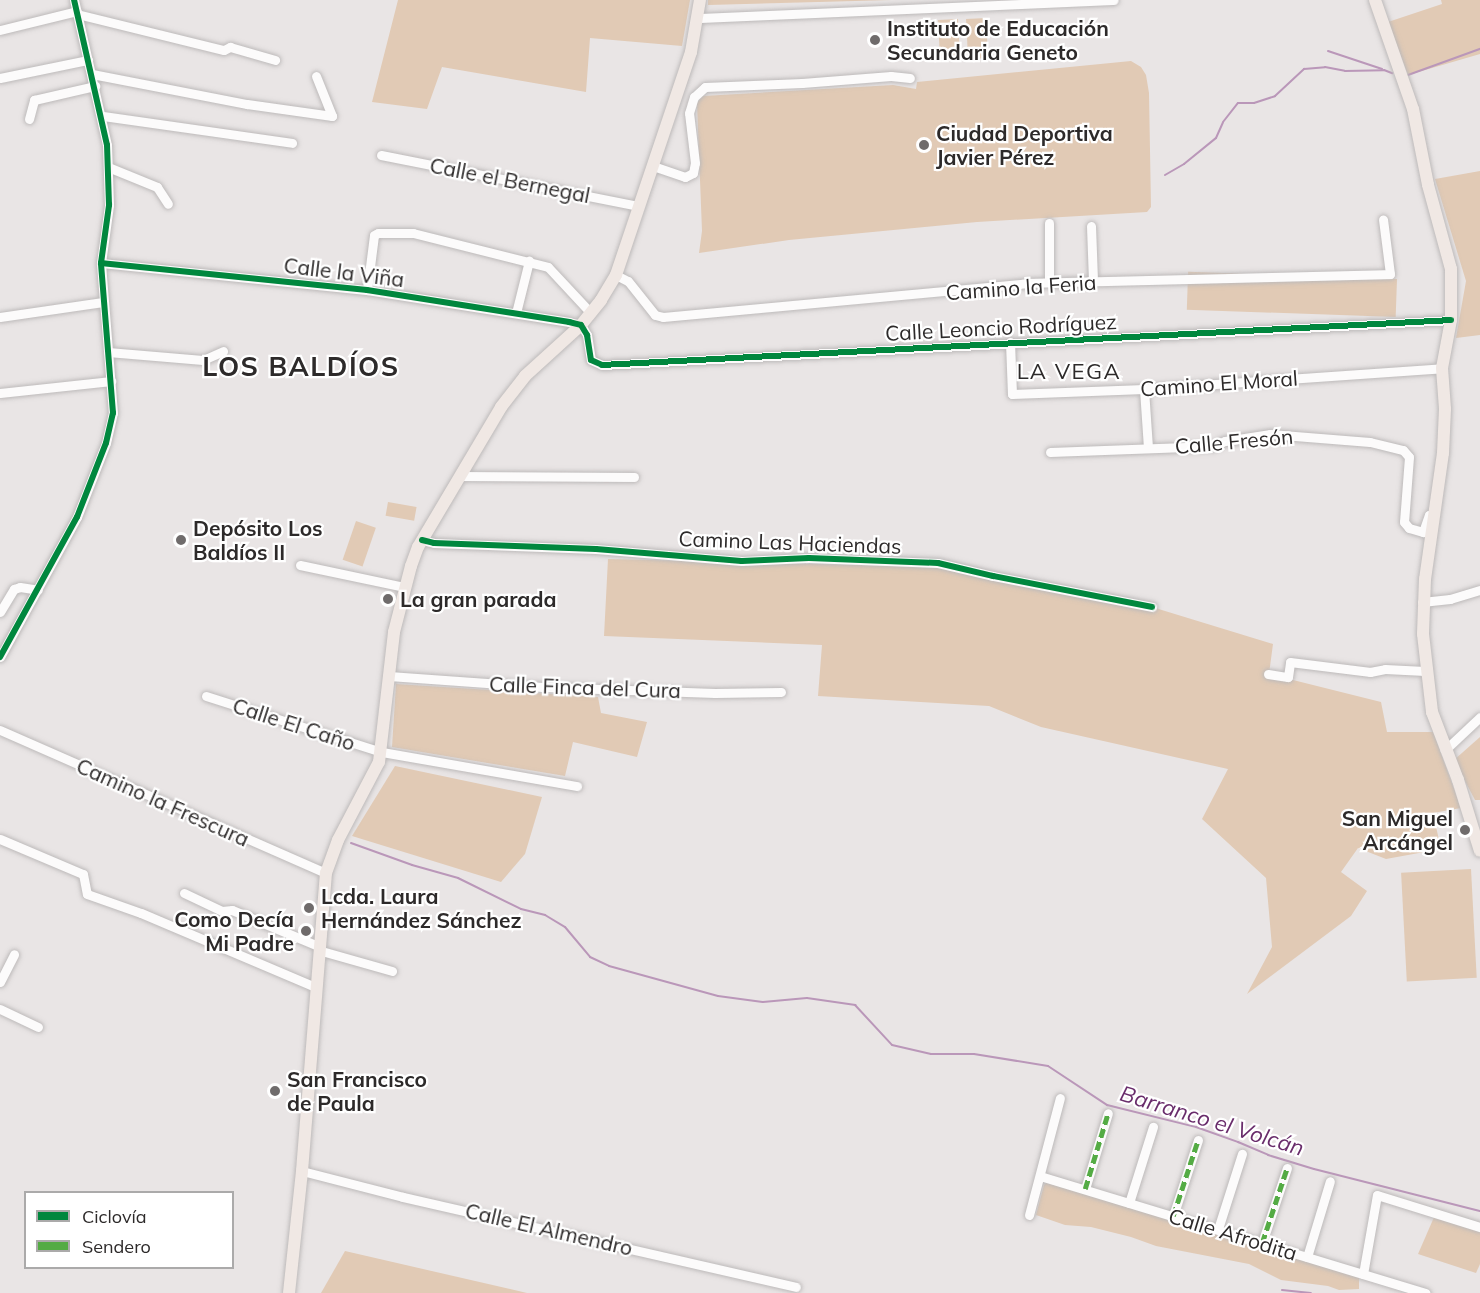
<!DOCTYPE html>
<meta charset="utf-8">
<style>
body{margin:0}
#map{position:relative;width:1480px;height:1293px;overflow:hidden;background:#e9e5e5;font-family:Mulish,sans-serif}
div>[style]{position:absolute}
[style*='--x']{left:calc(var(--x)*1px);top:calc(var(--y)*1px);width:calc(var(--w)*1px);rotate:calc(var(--a)*1deg)}
.green>*{inset:0;background:#e1cab5;transform-origin:0 0}
.stream>*{height:2px;margin:-1px;padding:0 1px;transform-origin:1px;border-radius:1px;background:#ba97b9}
.roads{filter:drop-shadow(0 0 2px #bdbaba) drop-shadow(0 0 2px #bdbaba)}
.minor>*{height:9px;margin:-4.5px;padding:0 4.5px;transform-origin:4.5px;border-radius:4.5px;background:#fcfbfb}
.major>*{height:12px;margin:-6px;padding:0 6px;transform-origin:6px;border-radius:6px;background:#f0e8e4}
.quiet>*{height:4.5px;margin-top:-2.25px;transform-origin:0;background:repeating-linear-gradient(90deg,#54ab44 0 9px,transparent 0 13.5px)}
.cycleway>*{height:6px;margin:-3px;padding:0 3px;transform-origin:3px;border-radius:3px;background:#00873e}
.dots>*{width:16px;height:16px;translate:-50% -50%;box-sizing:border-box;border:3px solid #fff;border-radius:50%}
span{translate:-50% -50%;white-space:nowrap;text-align:center;line-height:1.15;-webkit-text-stroke:4.5px #fff;paint-order:stroke}
.poi-label{font-size:21px;color:#2d2a2a;font-weight:700}
.left{translate:0 -50%;text-align:left}
.right{translate:-100% -50%;text-align:right}
.street-label{font-size:21px;color:#2d2a2a}
.neighbourhood-label{font-size:22px;color:#2d2a2a;letter-spacing:1.5px}
.water-label{font-size:22px;color:#692c6b;font-style:italic}
.district-label{font-size:27px;color:#2d2a2a;font-weight:700;letter-spacing:1.5px}
.legend{position:absolute;left:24px;top:1191px;width:210px;height:78px;box-sizing:border-box;background:#fff;border:2px solid #abaaaa;margin:0;padding:8px 10px;list-style:none;font-size:18px;color:#2d2a2a}
.legend li{display:flex;align-items:center;gap:12px;height:30px}
.legend b{width:30px;border:2px solid #abaaaa}
</style>
<div id="map">
<div class="green">
<div style="clip-path:polygon(398px 0,690px 0,682px 46px,590px 38px,586px 92px,442px 67px,427px 109px,372px 102px)"></div>
<div style="clip-path:polygon(708px 0,892px 0,708px 5px)"></div>
<div style="clip-path:polygon(1441px 0,1480px 0,1480px 54px,1408px 75px,1388px 22px,1442px 4px)"></div>
<div style="left:986px;top:18px;width:40px;height:20px;rotate:87deg"></div>
<div style="left:958px;top:19px;width:39px;height:20px;rotate:87deg"></div>
<div style="clip-path:polygon(1131px 61px,1141px 67px,1146px 75px,1149px 93px,1151px 207px,1147px 212px,977px 222px,789px 240px,699px 253px,702px 231px,697px 103px,703px 96px,893px 85px,916px 89px,917px 82px)"></div>
<div style="clip-path:polygon(1480px 171px,1480px 335px,1456px 338px,1466px 281px,1435px 179px)"></div>
<div style="left:1397px;top:279px;width:38px;height:209px;rotate:92deg"></div>
<div style="left:388px;top:502px;width:29px;height:14px;rotate:10deg"></div>
<div style="left:356px;top:521px;width:21px;height:41px;rotate:19deg"></div>
<div style="clip-path:polygon(608px 559px,935px 567px,1152px 607px,1273px 644px,1269px 674px,1381px 702px,1387px 732px,1433px 732px,1461px 808px,1433px 813px,1441px 849px,1386px 859px,1358px 848px,1341px 872px,1367px 891px,1351px 916px,1247px 994px,1272px 947px,1266px 878px,1202px 819px,1228px 769px,1041px 727px,989px 706px,818px 696px,822px 645px,604px 636px)"></div>
<div style="clip-path:polygon(396px 684px,598px 697px,601px 713px,647px 722px,637px 757px,573px 742px,565px 776px,392px 747px)"></div>
<div style="clip-path:polygon(1480px 737px,1480px 800px,1475px 800px,1454px 760px)"></div>
<div style="clip-path:polygon(395px 766px,542px 797px,525px 854px,501px 882px,352px 836px)"></div>
<div style="left:1471px;top:869px;width:109px;height:70px;rotate:87deg"></div>
<div style="clip-path:polygon(1047px 1182px,1359px 1277px,1359px 1289px,1339px 1290px,1328px 1286px,1281px 1280px,1249px 1264px,1156px 1246px,1131px 1237px,1091px 1227px,1065px 1225px,1036px 1215px,1044px 1185px)"></div>
<div style="clip-path:polygon(1435px 1215px,1480px 1227px,1480px 1264px,1476px 1273px,1418px 1254px)"></div>
<div style="clip-path:polygon(345px 1251px,527px 1293px,321px 1293px)"></div>
</div>
<div class="stream">
<div style="--x:1328;--y:51;--w:57;--a:18.4"></div>
<div style="--x:1408;--y:75;--w:77;--a:-19.9"></div>
<div style="--x:1165;--y:175;--w:22;--a:-30"></div>
<div style="--x:1184;--y:164;--w:41;--a:-39.1"></div>
<div style="--x:1216;--y:138;--w:17;--a:-66"></div>
<div style="--x:1223;--y:122;--w:24;--a:-52"></div>
<div style="--x:1238;--y:103;--w:16;--a:0"></div>
<div style="--x:1254;--y:103;--w:22;--a:-18"></div>
<div style="--x:1275;--y:96;--w:40;--a:-43"></div>
<div style="--x:1304;--y:69;--w:21;--a:-5"></div>
<div style="--x:1325;--y:67;--w:20;--a:11"></div>
<div style="--x:1345;--y:71;--w:39;--a:-1"></div>
<div style="--x:1384;--y:70;--w:9;--a:21"></div>
<div style="--x:351;--y:843;--w:65;--a:19.8"></div>
<div style="--x:412;--y:865;--w:48;--a:15.8"></div>
<div style="--x:458;--y:878;--w:70;--a:26.2"></div>
<div style="--x:521;--y:909;--w:25;--a:14"></div>
<div style="--x:545;--y:915;--w:23;--a:31"></div>
<div style="--x:565;--y:927;--w:39;--a:50"></div>
<div style="--x:590;--y:957;--w:21;--a:25"></div>
<div style="--x:609;--y:966;--w:113;--a:15.4"></div>
<div style="--x:718;--y:996;--w:45;--a:7.6"></div>
<div style="--x:763;--y:1002;--w:44;--a:-5.2"></div>
<div style="--x:807;--y:998;--w:49;--a:8.3"></div>
<div style="--x:855;--y:1005;--w:54;--a:47.2"></div>
<div style="--x:892;--y:1045;--w:40;--a:13"></div>
<div style="--x:931;--y:1054;--w:43;--a:0"></div>
<div style="--x:974;--y:1054;--w:75;--a:9.2"></div>
<div style="--x:1048;--y:1066;--w:71;--a:33.5"></div>
<div style="--x:1107;--y:1105;--w:92;--a:13.9"></div>
<div style="--x:1196;--y:1127;--w:45;--a:19.7"></div>
<div style="--x:1238;--y:1142;--w:33;--a:23"></div>
<div style="--x:1268;--y:1155;--w:48;--a:16.9"></div>
<div style="--x:1314;--y:1169;--w:171;--a:14.2"></div>
<div style="--x:1282;--y:1290;--w:29;--a:6"></div>
</div>
<div class="roads">
<div class="minor">
<div style="--x:77;--y:14;--w:151;--a:13.8"></div>
<div style="--x:224;--y:50;--w:7;--a:-27"></div>
<div style="--x:230;--y:47;--w:47;--a:16.1"></div>
<div style="--x:699;--y:18;--w:415;--a:-2.5"></div>
<div style="--x:0;--y:30;--w:79;--a:-13.9"></div>
<div style="--x:92;--y:74;--w:158;--a:11"></div>
<div style="--x:247;--y:104;--w:86;--a:8"></div>
<div style="--x:332;--y:116;--w:43;--a:-111.8"></div>
<div style="--x:0;--y:78;--w:90;--a:-11.6"></div>
<div style="--x:103;--y:116;--w:191;--a:8.1"></div>
<div style="--x:29;--y:119;--w:20;--a:-75"></div>
<div style="--x:34;--y:100;--w:63;--a:-12.9"></div>
<div style="--x:381;--y:155;--w:263;--a:11.2"></div>
<div style="--x:653;--y:166;--w:34;--a:19"></div>
<div style="--x:685;--y:177;--w:9;--a:-27"></div>
<div style="--x:693;--y:173;--w:10;--a:-79"></div>
<div style="--x:695;--y:163;--w:50;--a:-96.8"></div>
<div style="--x:689;--y:113;--w:17;--a:-73"></div>
<div style="--x:694;--y:97;--w:15;--a:-42"></div>
<div style="--x:705;--y:87;--w:97;--a:-2.4"></div>
<div style="--x:802;--y:83;--w:89;--a:-4.5"></div>
<div style="--x:891;--y:76;--w:19;--a:6"></div>
<div style="--x:108;--y:167;--w:53;--a:22.2"></div>
<div style="--x:157;--y:187;--w:20;--a:57"></div>
<div style="--x:1049;--y:223;--w:59;--a:90"></div>
<div style="--x:1091;--y:226;--w:55;--a:87.9"></div>
<div style="--x:101;--y:263;--w:267;--a:5.8"></div>
<div style="--x:367;--y:290;--w:205;--a:9"></div>
<div style="--x:569;--y:322;--w:12;--a:14"></div>
<div style="--x:581;--y:325;--w:12;--a:59"></div>
<div style="--x:587;--y:335;--w:25;--a:81"></div>
<div style="--x:591;--y:360;--w:12;--a:24"></div>
<div style="--x:602;--y:365;--w:850;--a:-3.03"></div>
<div style="--x:616;--y:275;--w:13;--a:27"></div>
<div style="--x:628;--y:281;--w:43;--a:51.5"></div>
<div style="--x:655;--y:315;--w:8;--a:14"></div>
<div style="--x:663;--y:317;--w:369;--a:-5.3"></div>
<div style="--x:1030;--y:283;--w:360;--a:-1.4"></div>
<div style="--x:1390;--y:274;--w:55;--a:-97.3"></div>
<div style="--x:367;--y:290;--w:55;--a:-82.7"></div>
<div style="--x:374;--y:235;--w:4;--a:-27"></div>
<div style="--x:378;--y:233;--w:35;--a:0"></div>
<div style="--x:413;--y:233;--w:139;--a:14.1"></div>
<div style="--x:548;--y:267;--w:62;--a:47"></div>
<div style="--x:516;--y:313;--w:54;--a:-76"></div>
<div style="--x:0;--y:317;--w:104;--a:-8.3"></div>
<div style="--x:1010;--y:342;--w:52;--a:87.8"></div>
<div style="--x:1012;--y:394;--w:132;--a:-2.2"></div>
<div style="--x:1144;--y:389;--w:299;--a:-4"></div>
<div style="--x:108;--y:352;--w:95;--a:4.8"></div>
<div style="--x:203;--y:360;--w:22;--a:-24"></div>
<div style="--x:1144;--y:389;--w:59;--a:86.1"></div>
<div style="--x:0;--y:393;--w:112;--a:-6.2"></div>
<div style="--x:1050;--y:452;--w:163;--a:-2.1"></div>
<div style="--x:1213;--y:446;--w:13;--a:-23"></div>
<div style="--x:1225;--y:441;--w:46;--a:-8.8"></div>
<div style="--x:1270;--y:434;--w:100;--a:4.6"></div>
<div style="--x:1370;--y:442;--w:34;--a:14"></div>
<div style="--x:1403;--y:450;--w:9;--a:49"></div>
<div style="--x:1409;--y:457;--w:65;--a:94.4"></div>
<div style="--x:1404;--y:522;--w:8;--a:50"></div>
<div style="--x:1409;--y:528;--w:15;--a:16"></div>
<div style="--x:1423;--y:532;--w:18;--a:-71"></div>
<div style="--x:1429;--y:515;--w:5;--a:11"></div>
<div style="--x:459;--y:476;--w:175;--a:0.3"></div>
<div style="--x:422;--y:540;--w:12;--a:14"></div>
<div style="--x:434;--y:543;--w:162;--a:2.1"></div>
<div style="--x:596;--y:549;--w:146;--a:4.7"></div>
<div style="--x:742;--y:561;--w:67;--a:-2.6"></div>
<div style="--x:809;--y:558;--w:129;--a:2.2"></div>
<div style="--x:938;--y:563;--w:57;--a:13.3"></div>
<div style="--x:993;--y:576;--w:162;--a:11"></div>
<div style="--x:300;--y:565;--w:106;--a:11.9"></div>
<div style="--x:1422;--y:602;--w:28;--a:-6"></div>
<div style="--x:1450;--y:599;--w:31;--a:-17"></div>
<div style="--x:0;--y:612;--w:27;--a:-59"></div>
<div style="--x:14;--y:589;--w:6;--a:-18"></div>
<div style="--x:20;--y:587;--w:18;--a:9"></div>
<div style="--x:0;--y:657;--w:160;--a:-61.2"></div>
<div style="--x:77;--y:517;--w:79;--a:-68.6"></div>
<div style="--x:106;--y:443;--w:31;--a:-77"></div>
<div style="--x:113;--y:413;--w:150;--a:-94.6"></div>
<div style="--x:101;--y:263;--w:59;--a:-82.1"></div>
<div style="--x:109;--y:205;--w:60;--a:-91.9"></div>
<div style="--x:107;--y:145;--w:149;--a:-102.8"></div>
<div style="--x:1268;--y:674;--w:20;--a:9"></div>
<div style="--x:1288;--y:677;--w:15;--a:-82"></div>
<div style="--x:1290;--y:662;--w:81;--a:7.1"></div>
<div style="--x:1370;--y:672;--w:15;--a:-11"></div>
<div style="--x:1385;--y:669;--w:40;--a:2.9"></div>
<div style="--x:389;--y:676;--w:154;--a:4.1"></div>
<div style="--x:543;--y:687;--w:172;--a:2"></div>
<div style="--x:715;--y:693;--w:66;--a:-0.9"></div>
<div style="--x:206;--y:696;--w:185;--a:17.7"></div>
<div style="--x:382;--y:752;--w:198;--a:9.9"></div>
<div style="--x:0;--y:730;--w:356;--a:23.7"></div>
<div style="--x:1445;--y:750;--w:48;--a:-43.3"></div>
<div style="--x:0;--y:839;--w:90;--a:22.9"></div>
<div style="--x:83;--y:874;--w:20;--a:79"></div>
<div style="--x:87;--y:894;--w:57;--a:19.4"></div>
<div style="--x:141;--y:913;--w:189;--a:23"></div>
<div style="--x:184;--y:893;--w:42;--a:25.3"></div>
<div style="--x:222;--y:911;--w:10;--a:-6"></div>
<div style="--x:232;--y:910;--w:93;--a:22.7"></div>
<div style="--x:318;--y:950;--w:77;--a:15.8"></div>
<div style="--x:0;--y:982;--w:31;--a:-63"></div>
<div style="--x:0;--y:1009;--w:42;--a:25.3"></div>
<div style="--x:302;--y:1171;--w:104;--a:14.4"></div>
<div style="--x:403;--y:1197;--w:403;--a:12.9"></div>
<div style="--x:1040;--y:1176;--w:403;--a:16.9"></div>
<div style="--x:1085;--y:1189;--w:79;--a:-73.2"></div>
<div style="--x:1129;--y:1203;--w:80;--a:-72.5"></div>
<div style="--x:1029;--y:1215;--w:121;--a:-75.2"></div>
<div style="--x:1173;--y:1216;--w:80;--a:-71.8"></div>
<div style="--x:1218;--y:1229;--w:79;--a:-72.3"></div>
<div style="--x:1262;--y:1243;--w:79;--a:-71.6"></div>
<div style="--x:1307;--y:1257;--w:79;--a:-73.2"></div>
<div style="--x:1363;--y:1274;--w:80;--a:-80"></div>
<div style="--x:1377;--y:1195;--w:108;--a:17.3"></div>
</div>
<div class="major">
<div style="--x:1375;--y:0;--w:115;--a:70.8"></div>
<div style="--x:1413;--y:109;--w:77;--a:78.8"></div>
<div style="--x:1428;--y:185;--w:87;--a:74.7"></div>
<div style="--x:1451;--y:269;--w:51;--a:90"></div>
<div style="--x:1451;--y:320;--w:49;--a:100.6"></div>
<div style="--x:1442;--y:368;--w:41;--a:85.8"></div>
<div style="--x:1445;--y:409;--w:44;--a:92.6"></div>
<div style="--x:1443;--y:453;--w:127;--a:98.1"></div>
<div style="--x:1425;--y:579;--w:55;--a:92.1"></div>
<div style="--x:1423;--y:634;--w:79;--a:83.4"></div>
<div style="--x:1432;--y:712;--w:73;--a:69.1"></div>
<div style="--x:1458;--y:780;--w:74;--a:72.8"></div>
<div style="--x:289;--y:1293;--w:123;--a:-83.9"></div>
<div style="--x:302;--y:1171;--w:299;--a:-85.4"></div>
<div style="--x:326;--y:873;--w:35;--a:-70"></div>
<div style="--x:338;--y:840;--w:88;--a:-62.3"></div>
<div style="--x:379;--y:762;--w:131;--a:-83.4"></div>
<div style="--x:394;--y:632;--w:68;--a:-75.6"></div>
<div style="--x:411;--y:566;--w:20;--a:-70"></div>
<div style="--x:418;--y:547;--w:163;--a:-59.3"></div>
<div style="--x:501;--y:407;--w:39;--a:-52"></div>
<div style="--x:525;--y:376;--w:76;--a:-42.3"></div>
<div style="--x:581;--y:325;--w:32;--a:-51"></div>
<div style="--x:601;--y:300;--w:29;--a:-59"></div>
<div style="--x:616;--y:275;--w:235;--a:-71.4"></div>
<div style="--x:691;--y:52;--w:53;--a:-80.2"></div>
</div>
</div>
<div class="quiet">
<div style="--x:1085;--y:1189;--w:79;--a:-73.2"></div>
<div style="--x:1173;--y:1216;--w:80;--a:-71.8"></div>
<div style="--x:1262;--y:1243;--w:79;--a:-71.6"></div>
</div>
<div class="cycleway">
<div style="--x:101;--y:263;--w:267;--a:5.8"></div>
<div style="--x:367;--y:290;--w:205;--a:9"></div>
<div style="--x:569;--y:322;--w:12;--a:14"></div>
<div style="--x:581;--y:325;--w:12;--a:59"></div>
<div style="--x:587;--y:335;--w:25;--a:81"></div>
<div style="--x:591;--y:360;--w:12;--a:24"></div>
<div style="--x:602;--y:365;--w:850;--a:-3.03"></div>
<div style="--x:422;--y:540;--w:12;--a:14"></div>
<div style="--x:434;--y:543;--w:162;--a:2.1"></div>
<div style="--x:596;--y:549;--w:146;--a:4.7"></div>
<div style="--x:742;--y:561;--w:67;--a:-2.6"></div>
<div style="--x:809;--y:558;--w:129;--a:2.2"></div>
<div style="--x:938;--y:563;--w:57;--a:13.3"></div>
<div style="--x:993;--y:576;--w:162;--a:11"></div>
<div style="--x:0;--y:657;--w:160;--a:-61.2"></div>
<div style="--x:77;--y:517;--w:79;--a:-68.6"></div>
<div style="--x:106;--y:443;--w:31;--a:-77"></div>
<div style="--x:113;--y:413;--w:150;--a:-94.6"></div>
<div style="--x:101;--y:263;--w:59;--a:-82.1"></div>
<div style="--x:109;--y:205;--w:60;--a:-91.9"></div>
<div style="--x:107;--y:145;--w:149;--a:-102.8"></div>
</div>
<div class="dots">
<div style="left:875px;top:40px;background:#6f6b6b"></div>
<div style="left:924px;top:145px;background:#6f6b6b"></div>
<div style="left:181px;top:540px;background:#6f6b6b"></div>
<div style="left:388px;top:599px;background:#6f6b6b"></div>
<div style="left:1465px;top:830px;background:#6f6b6b"></div>
<div style="left:309px;top:908px;background:#6f6b6b"></div>
<div style="left:306px;top:931px;background:#6f6b6b"></div>
<div style="left:275px;top:1091px;background:#6f6b6b"></div>
</div>
<div class="poi-label">
<span class="left" style="left:887px;top:40px">Instituto de Educación<br>Secundaria Geneto</span>
<span class="left" style="left:936px;top:145px">Ciudad Deportiva<br>Javier Pérez</span>
<span class="left" style="left:193px;top:540px">Depósito Los<br>Baldíos II</span>
<span class="left" style="left:400px;top:599px">La gran parada</span>
<span class="right" style="left:1453px;top:830px">San Miguel<br>Arcángel</span>
<span class="left" style="left:321px;top:908px">Lcda. Laura<br>Hernández Sánchez</span>
<span class="right" style="left:294px;top:931px">Como Decía<br>Mi Padre</span>
<span class="left" style="left:287px;top:1091px">San Francisco<br>de Paula</span>
</div>
<div class="street-label">
<span style="left:510px;top:180px;rotate:11deg">Calle el Bernegal</span>
<span style="left:344px;top:272px;rotate:7deg">Calle la Viña</span>
<span style="left:1021px;top:287px;rotate:-4deg">Camino la Feria</span>
<span style="left:1001px;top:327px;rotate:-3deg">Calle Leoncio Rodríguez</span>
<span style="left:1219px;top:383px;rotate:-4deg">Camino El Moral</span>
<span style="left:1234px;top:441px;rotate:-5deg">Calle Fresón</span>
<span style="left:790px;top:542px;rotate:2deg">Camino Las Haciendas</span>
<span style="left:585px;top:687px;rotate:2deg">Calle Finca del Cura</span>
<span style="left:294px;top:724px;rotate:18deg">Calle El Caño</span>
<span style="left:163px;top:802px;rotate:24deg">Camino la Frescura</span>
<span style="left:549px;top:1229px;rotate:13deg">Calle El Almendro</span>
<span style="left:1233px;top:1234px;rotate:17deg">Calle Afrodita</span>
</div>
<div class="neighbourhood-label">
<span style="left:1069px;top:372px">LA VEGA</span>
</div>
<div class="water-label">
<span style="left:1212px;top:1121px;rotate:17deg">Barranco el Volcán</span>
</div>
<div class="district-label">
<span style="left:301px;top:367px">LOS BALDÍOS</span>
</div>
<ul class="legend">
<li><b style="height:8px;background:#00873e"></b>Ciclovía</li>
<li><b style="height:8px;background:#54ab44"></b>Sendero</li>
</ul>
</div>
